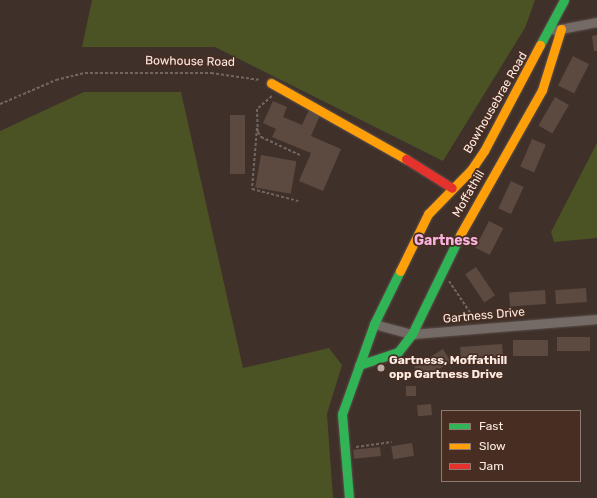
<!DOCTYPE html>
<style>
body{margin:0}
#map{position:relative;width:597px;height:498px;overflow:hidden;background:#3f302a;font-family:Rubik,sans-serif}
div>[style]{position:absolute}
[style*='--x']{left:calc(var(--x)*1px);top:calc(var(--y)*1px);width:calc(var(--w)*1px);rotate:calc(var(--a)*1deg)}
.green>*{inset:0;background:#4b5223}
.building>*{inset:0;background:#5c4a41;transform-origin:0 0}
.path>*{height:2px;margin-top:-1px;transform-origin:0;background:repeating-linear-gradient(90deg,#716661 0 3px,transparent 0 5px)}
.roads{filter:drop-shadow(0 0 1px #5c4f4a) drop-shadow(0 0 1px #5c4f4a)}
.street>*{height:9px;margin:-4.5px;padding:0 4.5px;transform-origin:4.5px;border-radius:4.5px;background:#756b66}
.fast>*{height:9px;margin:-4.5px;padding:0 4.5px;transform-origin:4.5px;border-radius:4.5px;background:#30b455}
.slow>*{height:9px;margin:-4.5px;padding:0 4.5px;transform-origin:4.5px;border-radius:4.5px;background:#ff9f0a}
.jam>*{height:9px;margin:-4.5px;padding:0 4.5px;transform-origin:4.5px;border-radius:4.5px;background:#e5322d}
.dots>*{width:11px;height:11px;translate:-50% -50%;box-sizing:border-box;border:2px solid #472d22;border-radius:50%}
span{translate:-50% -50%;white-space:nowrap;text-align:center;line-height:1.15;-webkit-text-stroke:3.5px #472d22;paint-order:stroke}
.street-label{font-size:12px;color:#fdece4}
.poi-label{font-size:12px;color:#fdece4;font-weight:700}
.left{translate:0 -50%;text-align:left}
.quarter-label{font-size:14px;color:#f9b3e1;font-weight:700}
.legend{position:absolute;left:441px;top:410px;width:140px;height:72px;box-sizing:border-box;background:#472d22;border:1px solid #907970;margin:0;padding:5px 7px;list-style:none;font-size:12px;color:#fdece4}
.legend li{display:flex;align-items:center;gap:8px;height:20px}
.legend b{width:20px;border:1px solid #907970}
</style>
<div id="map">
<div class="green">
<div style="clip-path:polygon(92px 0,535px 0,525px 28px,443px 161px,215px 47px,82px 47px)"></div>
<div style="clip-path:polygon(84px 92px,181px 92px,243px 368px,329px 348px,342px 365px,327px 414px,333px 498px,0 498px,0 131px)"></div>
<div style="clip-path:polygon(597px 143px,597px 238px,554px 242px,551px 232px)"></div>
</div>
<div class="building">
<div style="clip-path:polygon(597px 35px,597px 51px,594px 51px,592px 36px)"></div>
<div style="left:573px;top:56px;width:18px;height:33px;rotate:27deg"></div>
<div style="left:555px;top:97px;width:16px;height:33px;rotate:30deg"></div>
<div style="clip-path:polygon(273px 101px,287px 107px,283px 117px,302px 125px,310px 108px,321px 113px,311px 136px,341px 149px,323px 191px,299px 181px,311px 153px,272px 137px,276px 129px,263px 123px)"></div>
<div style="left:230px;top:115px;width:15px;height:59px"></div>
<div style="left:532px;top:139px;width:15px;height:30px;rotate:23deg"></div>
<div style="left:261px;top:155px;width:36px;height:33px;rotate:10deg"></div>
<div style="left:511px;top:181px;width:14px;height:30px;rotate:25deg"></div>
<div style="left:489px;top:221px;width:16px;height:30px;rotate:27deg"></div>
<div style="left:476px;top:267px;width:34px;height:13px;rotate:56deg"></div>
<div style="left:586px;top:288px;width:14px;height:31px;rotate:86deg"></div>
<div style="left:545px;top:290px;width:14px;height:36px;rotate:86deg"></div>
<div style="left:590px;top:337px;width:14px;height:33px;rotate:90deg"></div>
<div style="left:548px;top:340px;width:16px;height:35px;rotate:90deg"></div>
<div style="left:502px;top:344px;width:15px;height:42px;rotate:86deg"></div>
<div style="left:443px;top:349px;width:15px;height:34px;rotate:58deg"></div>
<div style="left:406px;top:386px;width:10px;height:10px"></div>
<div style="left:431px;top:404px;width:11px;height:14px;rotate:85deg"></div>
<div style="left:412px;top:443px;width:13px;height:21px;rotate:81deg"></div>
<div style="left:380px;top:447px;width:9px;height:27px;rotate:84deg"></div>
</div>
<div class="path">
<div style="--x:272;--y:96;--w:20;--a:139"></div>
<div style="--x:257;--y:109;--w:23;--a:88"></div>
<div style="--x:258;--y:132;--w:6;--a:59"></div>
<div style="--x:261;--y:137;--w:43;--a:24.8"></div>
<div style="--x:0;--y:104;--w:61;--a:-23.2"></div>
<div style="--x:56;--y:80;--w:30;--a:-14"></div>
<div style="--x:85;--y:73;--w:126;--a:0"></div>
<div style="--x:211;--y:73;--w:49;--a:8.1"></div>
<div style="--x:257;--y:128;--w:61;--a:94.7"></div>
<div style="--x:252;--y:189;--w:48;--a:14.6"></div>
<div style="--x:449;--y:281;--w:47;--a:56.3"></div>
<div style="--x:356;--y:447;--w:36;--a:-8"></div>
</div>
<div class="roads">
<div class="street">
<div style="--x:555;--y:30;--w:43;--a:-10.8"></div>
<div style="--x:374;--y:324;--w:39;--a:15"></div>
<div style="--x:412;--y:334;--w:186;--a:-4.6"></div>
</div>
<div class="fast">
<div style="--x:540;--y:45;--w:51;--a:-61.9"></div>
<div style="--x:359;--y:365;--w:41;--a:-18.4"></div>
<div style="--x:398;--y:352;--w:23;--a:-52"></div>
<div style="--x:412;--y:334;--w:110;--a:-64.1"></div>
<div style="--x:349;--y:498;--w:84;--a:-94.8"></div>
<div style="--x:342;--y:414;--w:96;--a:-70.4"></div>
<div style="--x:374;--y:324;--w:59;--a:-63.9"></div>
</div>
<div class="slow">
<div style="--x:271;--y:83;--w:155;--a:29.4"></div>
<div style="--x:460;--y:235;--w:167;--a:-60.5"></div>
<div style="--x:542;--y:90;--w:64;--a:-72.7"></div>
<div style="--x:400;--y:271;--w:64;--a:-63.8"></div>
<div style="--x:428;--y:214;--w:62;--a:-45.7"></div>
<div style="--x:471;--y:170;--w:23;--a:-56"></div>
<div style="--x:484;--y:151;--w:120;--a:-62.2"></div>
</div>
<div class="jam">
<div style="--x:406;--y:159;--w:54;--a:32.2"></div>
</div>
</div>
<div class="dots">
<div style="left:381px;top:368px;background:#baaaa3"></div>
</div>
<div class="street-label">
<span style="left:190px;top:62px;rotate:1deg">Bowhouse Road</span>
<span style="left:496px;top:103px;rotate:-60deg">Bowhousebrae Road</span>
<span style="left:469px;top:194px;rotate:-60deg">Moffathill</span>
<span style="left:484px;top:316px;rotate:-5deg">Gartness Drive</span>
</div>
<div class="poi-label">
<span class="left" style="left:389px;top:368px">Gartness, Moffathill<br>opp Gartness Drive</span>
</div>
<div class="quarter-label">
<span style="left:446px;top:241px">Gartness</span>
</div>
<ul class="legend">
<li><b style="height:5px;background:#30b455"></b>Fast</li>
<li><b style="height:5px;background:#ff9f0a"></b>Slow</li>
<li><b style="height:5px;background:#e5322d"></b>Jam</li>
</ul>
</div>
